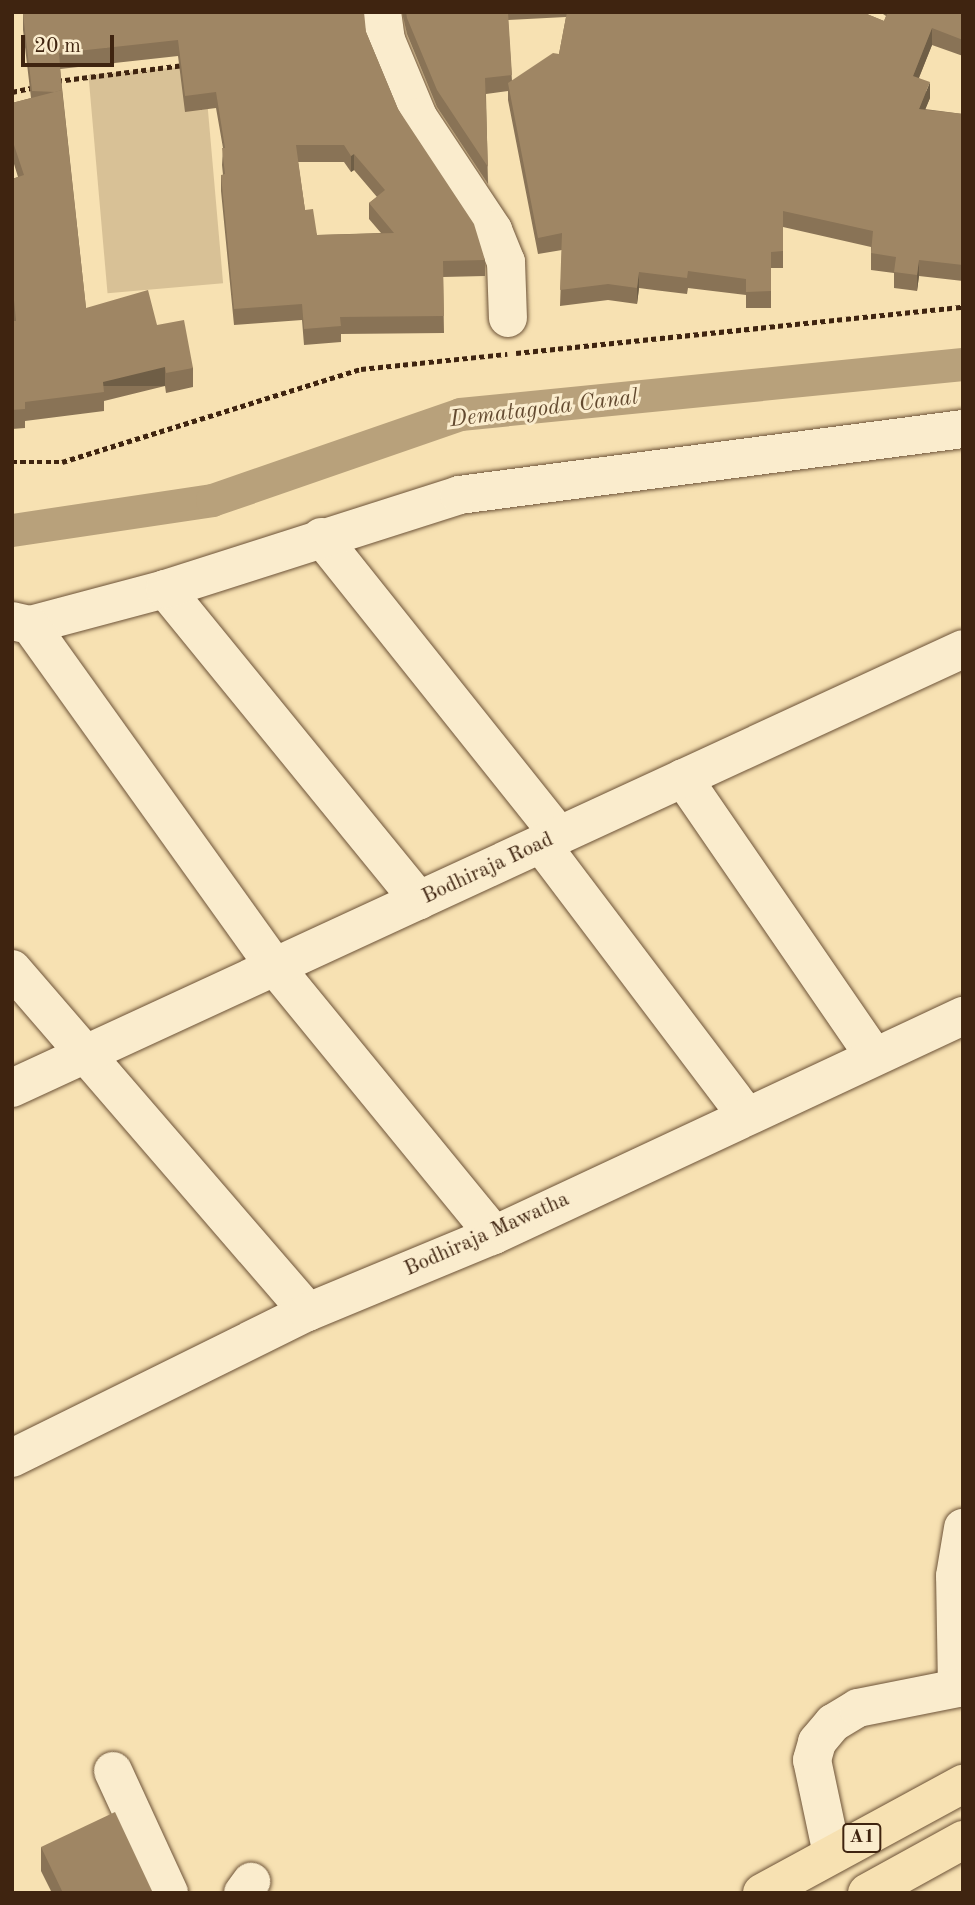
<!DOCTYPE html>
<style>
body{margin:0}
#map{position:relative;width:975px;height:1905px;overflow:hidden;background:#f7e1b2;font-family:"Old Standard TT",serif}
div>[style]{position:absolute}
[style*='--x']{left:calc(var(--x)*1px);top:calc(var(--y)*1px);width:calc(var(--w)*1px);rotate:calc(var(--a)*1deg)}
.green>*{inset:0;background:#d8c196;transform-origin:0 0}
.canal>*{height:33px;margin:-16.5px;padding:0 16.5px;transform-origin:16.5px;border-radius:16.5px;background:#b8a17b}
.path>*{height:4.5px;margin-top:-2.25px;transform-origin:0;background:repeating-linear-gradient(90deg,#3f2410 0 5px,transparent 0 8.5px)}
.roads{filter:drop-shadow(0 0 2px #6d5338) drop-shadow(0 0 2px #6d5338)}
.minor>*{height:38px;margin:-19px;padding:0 19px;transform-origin:19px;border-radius:19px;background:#faeccd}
.highway>*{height:38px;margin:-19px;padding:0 19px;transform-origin:19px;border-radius:19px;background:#f7e1b2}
.wall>*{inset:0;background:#897356}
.shaded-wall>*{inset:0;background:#6f5e46;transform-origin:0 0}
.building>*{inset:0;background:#9f8664}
span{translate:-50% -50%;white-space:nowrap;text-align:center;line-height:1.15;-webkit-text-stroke:6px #faeccd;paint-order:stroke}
.shield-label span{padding:2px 5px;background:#faeccd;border:2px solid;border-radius:5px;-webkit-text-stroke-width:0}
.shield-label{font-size:19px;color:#3f2410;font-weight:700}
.street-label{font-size:21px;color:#3f2410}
.water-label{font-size:23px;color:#634a30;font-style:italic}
.frame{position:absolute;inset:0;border:14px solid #3f2410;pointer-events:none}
.scale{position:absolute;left:21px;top:35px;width:93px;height:32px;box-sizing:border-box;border:4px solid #3f2410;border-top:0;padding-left:9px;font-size:21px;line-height:24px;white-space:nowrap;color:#3f2410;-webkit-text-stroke:5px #faeccd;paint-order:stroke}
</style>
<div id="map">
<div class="green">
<div style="left:204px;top:65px;width:219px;height:116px;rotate:85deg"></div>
</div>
<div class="canal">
<div style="--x:12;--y:530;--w:202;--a:-8.5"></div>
<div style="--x:212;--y:500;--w:262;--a:-19.1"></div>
<div style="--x:460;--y:414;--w:505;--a:-5.68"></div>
</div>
<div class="path">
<div style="--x:57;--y:81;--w:128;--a:-7.2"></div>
<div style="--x:12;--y:92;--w:24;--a:-12"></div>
<div style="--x:516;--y:353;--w:449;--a:-5.9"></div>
<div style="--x:12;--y:462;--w:50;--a:0"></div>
<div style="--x:62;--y:462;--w:313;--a:-17.3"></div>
<div style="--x:361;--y:369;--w:147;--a:-5.9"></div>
</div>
<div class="roads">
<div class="minor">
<div style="--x:382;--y:12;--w:28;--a:82"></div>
<div style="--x:386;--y:40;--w:83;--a:67.4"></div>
<div style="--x:418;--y:117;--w:136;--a:56.4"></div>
<div style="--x:493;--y:230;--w:35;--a:68"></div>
<div style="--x:506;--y:262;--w:56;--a:88"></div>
<div style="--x:321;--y:537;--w:381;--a:51.4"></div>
<div style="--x:165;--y:589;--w:402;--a:50.8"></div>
<div style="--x:12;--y:621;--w:18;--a:13"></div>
<div style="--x:30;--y:625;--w:140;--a:-14.9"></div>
<div style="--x:165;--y:589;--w:309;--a:-17.7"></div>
<div style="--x:459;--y:495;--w:508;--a:-7.46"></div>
<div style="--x:30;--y:625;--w:421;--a:54.4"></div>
<div style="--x:275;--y:967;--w:346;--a:50.7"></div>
<div style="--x:683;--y:778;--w:337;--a:55.5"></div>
<div style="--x:541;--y:844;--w:340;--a:52.9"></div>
<div style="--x:12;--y:969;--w:453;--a:49.2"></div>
<div style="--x:12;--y:1088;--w:1047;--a:-24.78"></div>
<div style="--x:12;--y:1458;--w:330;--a:-26.3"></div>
<div style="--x:308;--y:1312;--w:201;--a:-22.5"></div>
<div style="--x:494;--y:1235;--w:518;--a:-25.03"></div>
<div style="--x:957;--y:1688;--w:112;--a:-91"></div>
<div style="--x:955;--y:1576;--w:49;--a:-80.5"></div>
<div style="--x:113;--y:1771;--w:134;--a:65.3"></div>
<div style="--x:832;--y:1854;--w:96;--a:-102"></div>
<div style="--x:812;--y:1760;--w:19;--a:-74"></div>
<div style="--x:817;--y:1742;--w:25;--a:-50"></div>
<div style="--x:833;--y:1723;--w:29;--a:-31"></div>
<div style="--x:858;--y:1708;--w:107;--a:-11.3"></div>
<div style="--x:243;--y:1893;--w:14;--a:-54"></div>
</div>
<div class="highway">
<div style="--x:762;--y:1893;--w:229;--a:-28.5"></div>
<div style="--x:867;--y:1893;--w:110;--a:-28.9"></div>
</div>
</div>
<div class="wall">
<div style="clip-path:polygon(evenodd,402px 12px,862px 12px,884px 21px,886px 16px,880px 12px,963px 12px,963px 56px,932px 45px,919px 78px,930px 98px,925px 109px,963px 114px,963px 281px,919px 276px,917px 291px,894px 288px,894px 273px,871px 270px,871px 247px,783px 227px,783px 268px,771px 268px,771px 308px,746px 308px,746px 295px,688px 288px,687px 294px,639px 288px,637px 304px,608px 300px,560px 306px,562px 250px,538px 254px,508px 100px,508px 91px,486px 94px,488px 184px,437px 107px,407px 34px,402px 12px,566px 17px,559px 54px,512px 81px,508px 20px,566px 17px)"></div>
<div style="clip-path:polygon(evenodd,23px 14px,366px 32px,398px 109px,485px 260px,485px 276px,443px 277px,444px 333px,341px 334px,341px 342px,304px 345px,302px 320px,234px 325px,221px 191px,221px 175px,223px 175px,222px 165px,223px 148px,216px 108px,185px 112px,178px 56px,60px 69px,86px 308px,157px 325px,193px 368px,193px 387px,166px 393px,165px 386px,104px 401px,104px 411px,25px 421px,25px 428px,12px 429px,12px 321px,14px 321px,12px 298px,12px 179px,18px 177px,14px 164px,12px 103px,31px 98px,23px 30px,23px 14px,298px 162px,344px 162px,351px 172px,354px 170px,377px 197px,369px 203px,369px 219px,381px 233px,317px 235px,305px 210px,298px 162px)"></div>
<div style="clip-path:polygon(41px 1847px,153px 1893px,52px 1893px,41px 1871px)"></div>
</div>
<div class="shaded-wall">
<div style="clip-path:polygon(932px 28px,932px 45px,913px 92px,913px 76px)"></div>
<div style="clip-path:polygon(930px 82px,930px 98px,919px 125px,919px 109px)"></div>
<div style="left:14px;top:145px;width:19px;height:2px;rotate:90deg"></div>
<div style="clip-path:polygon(354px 154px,354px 170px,351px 172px,351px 156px)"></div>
<div style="clip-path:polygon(919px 260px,919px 276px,917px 291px,917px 275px)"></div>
<div style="clip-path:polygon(639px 272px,639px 288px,637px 304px,637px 288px)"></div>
<div style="left:165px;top:367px;width:19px;height:64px;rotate:90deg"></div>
</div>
<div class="building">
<div style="clip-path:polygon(evenodd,36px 12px,364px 12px,366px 32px,398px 109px,474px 224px,485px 260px,443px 261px,444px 316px,340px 317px,341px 326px,304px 329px,302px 304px,234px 309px,221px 175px,225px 174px,222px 148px,225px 148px,216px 92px,185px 96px,178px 40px,59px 53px,62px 90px,55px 92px,32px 91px,23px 14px,36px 12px,296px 145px,344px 145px,351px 156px,354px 154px,385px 190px,369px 203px,394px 233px,317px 235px,313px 209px,305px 210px,296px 145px)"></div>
<div style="clip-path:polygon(406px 12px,508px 12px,512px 75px,485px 78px,488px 167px,437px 90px,407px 18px)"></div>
<div style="clip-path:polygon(567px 12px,862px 12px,884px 21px,888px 12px,963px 12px,963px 40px,932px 28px,913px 76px,930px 82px,919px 109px,963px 114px,963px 265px,919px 260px,917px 275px,894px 272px,896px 257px,871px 253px,873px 231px,783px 211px,783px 251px,771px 252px,771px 291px,746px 292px,746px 279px,688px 271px,687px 278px,639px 272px,637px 288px,608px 284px,560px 290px,562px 233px,538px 238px,508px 83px,553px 53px,559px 54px)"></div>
<div style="clip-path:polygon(62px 90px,86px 308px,148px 290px,157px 325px,184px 320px,193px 368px,166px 373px,165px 367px,103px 382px,104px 392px,25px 402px,25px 409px,12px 410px,12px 321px,16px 321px,12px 279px,12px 179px,24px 175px,14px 145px,12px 146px,12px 103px)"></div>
<div style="clip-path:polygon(115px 1812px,153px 1893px,63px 1893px,41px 1847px)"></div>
</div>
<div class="shield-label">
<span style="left:862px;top:1838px">A1</span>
</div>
<div class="street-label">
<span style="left:488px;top:869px;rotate:-25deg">Bodhiraja Road</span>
<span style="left:487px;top:1235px;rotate:-24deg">Bodhiraja Mawatha</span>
</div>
<div class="water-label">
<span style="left:544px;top:409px;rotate:-7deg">Dematagoda Canal</span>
</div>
<div class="frame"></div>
<div class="scale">20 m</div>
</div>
